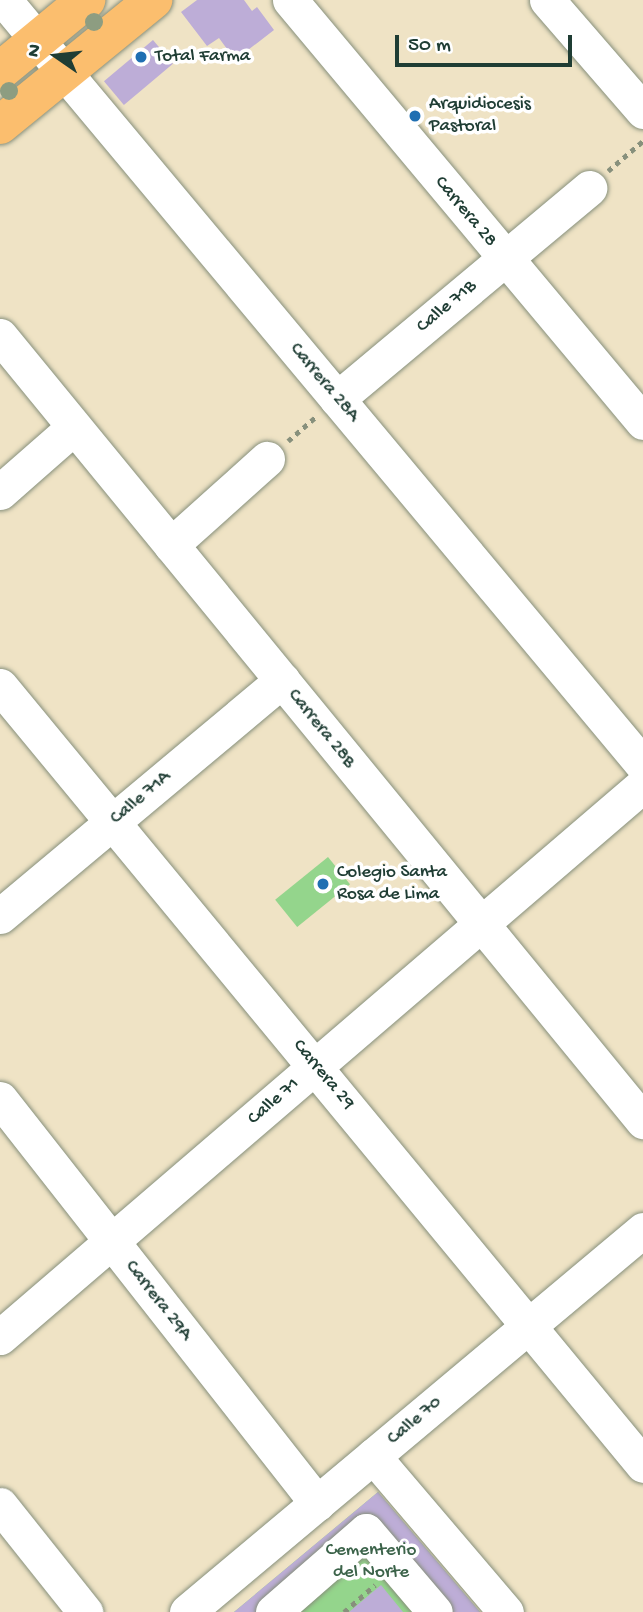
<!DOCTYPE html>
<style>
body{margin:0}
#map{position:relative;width:643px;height:1612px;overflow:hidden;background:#efe3c5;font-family:"Gochi Hand",sans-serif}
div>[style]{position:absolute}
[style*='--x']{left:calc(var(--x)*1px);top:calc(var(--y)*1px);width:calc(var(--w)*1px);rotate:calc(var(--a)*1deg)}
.green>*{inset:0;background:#94d58c;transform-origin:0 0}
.building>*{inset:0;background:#bdadd7;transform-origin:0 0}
.path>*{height:4.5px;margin-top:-2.25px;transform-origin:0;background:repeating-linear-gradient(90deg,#87907c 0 5px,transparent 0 10px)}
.roads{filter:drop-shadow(0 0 2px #87907c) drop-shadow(0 0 2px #87907c)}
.minor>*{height:35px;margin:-17.5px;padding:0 17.5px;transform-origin:17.5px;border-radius:17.5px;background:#fff}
.major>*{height:38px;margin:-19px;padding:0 19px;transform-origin:19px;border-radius:19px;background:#fbbe6e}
.trees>*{width:18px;height:18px;margin:-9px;border-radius:50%;background:#8d9d81}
.dots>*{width:19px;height:19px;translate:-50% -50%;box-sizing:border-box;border:4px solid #fff;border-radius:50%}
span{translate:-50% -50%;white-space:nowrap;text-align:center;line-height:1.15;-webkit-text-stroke:7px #fff;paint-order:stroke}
.poi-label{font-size:19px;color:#1f3d34}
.left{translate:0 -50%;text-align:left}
.street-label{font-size:19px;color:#1f3d34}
.park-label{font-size:19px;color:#3c634a}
.north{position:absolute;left:21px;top:21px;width:70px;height:70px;-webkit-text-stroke:5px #fff;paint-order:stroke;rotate:284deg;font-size:19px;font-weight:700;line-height:28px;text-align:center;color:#1f3d34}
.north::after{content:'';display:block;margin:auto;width:24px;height:32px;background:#1f3d34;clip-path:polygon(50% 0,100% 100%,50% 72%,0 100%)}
.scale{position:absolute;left:395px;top:35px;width:177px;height:32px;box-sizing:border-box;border:4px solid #1f3d34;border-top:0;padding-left:9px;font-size:21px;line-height:24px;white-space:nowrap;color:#1f3d34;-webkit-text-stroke:5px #fff;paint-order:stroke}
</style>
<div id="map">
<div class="green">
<div style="left:328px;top:857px;width:35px;height:68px;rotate:51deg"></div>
<div style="clip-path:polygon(378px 1492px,480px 1612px,234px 1612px)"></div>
</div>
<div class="building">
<div style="clip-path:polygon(197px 0,244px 0,252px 11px,257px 7px,274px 30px,235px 60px,219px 38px,207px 46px,181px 12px)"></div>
<div style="left:153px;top:40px;width:31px;height:64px;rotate:50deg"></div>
<div style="clip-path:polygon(378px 1492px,480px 1612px,451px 1612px,372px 1520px,262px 1612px,234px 1612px)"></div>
<div style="clip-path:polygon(381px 1585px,403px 1612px,349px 1612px)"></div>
</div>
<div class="path">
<div style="--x:608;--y:171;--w:46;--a:-40.6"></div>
<div style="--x:288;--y:441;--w:37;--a:-41"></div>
<div style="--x:344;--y:1612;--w:41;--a:-41.1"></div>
</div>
<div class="roads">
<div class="minor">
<div style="--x:4;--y:0;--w:997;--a:50.13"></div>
<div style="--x:290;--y:0;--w:550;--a:50.09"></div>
<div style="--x:547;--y:0;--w:147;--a:49.1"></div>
<div style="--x:0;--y:336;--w:1015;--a:50.68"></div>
<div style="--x:337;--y:399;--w:329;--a:-39.9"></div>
<div style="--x:0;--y:492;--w:98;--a:-41.3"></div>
<div style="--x:171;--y:545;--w:129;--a:-41.9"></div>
<div style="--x:0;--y:686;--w:1010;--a:50.46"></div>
<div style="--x:0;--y:916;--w:368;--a:-39.9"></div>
<div style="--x:0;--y:1099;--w:514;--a:51.88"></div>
<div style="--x:0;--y:1337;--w:847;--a:-40.65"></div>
<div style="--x:373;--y:1456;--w:205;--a:49.6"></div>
<div style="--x:0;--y:1505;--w:137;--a:51.5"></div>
<div style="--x:187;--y:1612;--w:595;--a:-39.95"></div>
<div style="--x:273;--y:1612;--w:123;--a:-41.1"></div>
<div style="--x:366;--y:1531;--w:106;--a:49.6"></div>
</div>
<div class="major">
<div style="--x:0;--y:71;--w:112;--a:-39.5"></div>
<div style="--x:0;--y:125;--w:198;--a:-39.2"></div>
</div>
</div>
<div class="trees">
<div style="left:94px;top:22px"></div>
<div style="left:9px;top:91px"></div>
</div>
<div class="dots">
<div style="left:141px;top:57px;background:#1f6fb2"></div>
<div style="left:415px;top:116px;background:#1f6fb2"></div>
<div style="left:323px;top:884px;background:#1f6fb2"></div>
</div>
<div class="poi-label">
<span class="left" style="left:155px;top:57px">Total Farma</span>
<span class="left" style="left:429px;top:116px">Arquidiocesis<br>Pastoral</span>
<span class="left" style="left:337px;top:884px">Colegio Santa<br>Rosa de Lima</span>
</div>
<div class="street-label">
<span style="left:465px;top:212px;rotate:50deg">Carrera 28</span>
<span style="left:447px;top:307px;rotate:-40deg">Calle 71B</span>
<span style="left:324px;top:383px;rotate:50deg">Carrera 28A</span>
<span style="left:321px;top:729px;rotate:51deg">Carrera 28B</span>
<span style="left:141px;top:798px;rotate:-40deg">Calle 71A</span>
<span style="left:323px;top:1075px;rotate:50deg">Carrera 29</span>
<span style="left:274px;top:1102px;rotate:-41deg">Calle 71</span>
<span style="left:158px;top:1301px;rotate:52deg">Carrera 29A</span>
<span style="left:415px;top:1421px;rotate:-40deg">Calle 70</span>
</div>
<div class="park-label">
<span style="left:371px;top:1562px">Cementerio<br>del Norte</span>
</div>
<div class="north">N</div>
<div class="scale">50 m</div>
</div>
